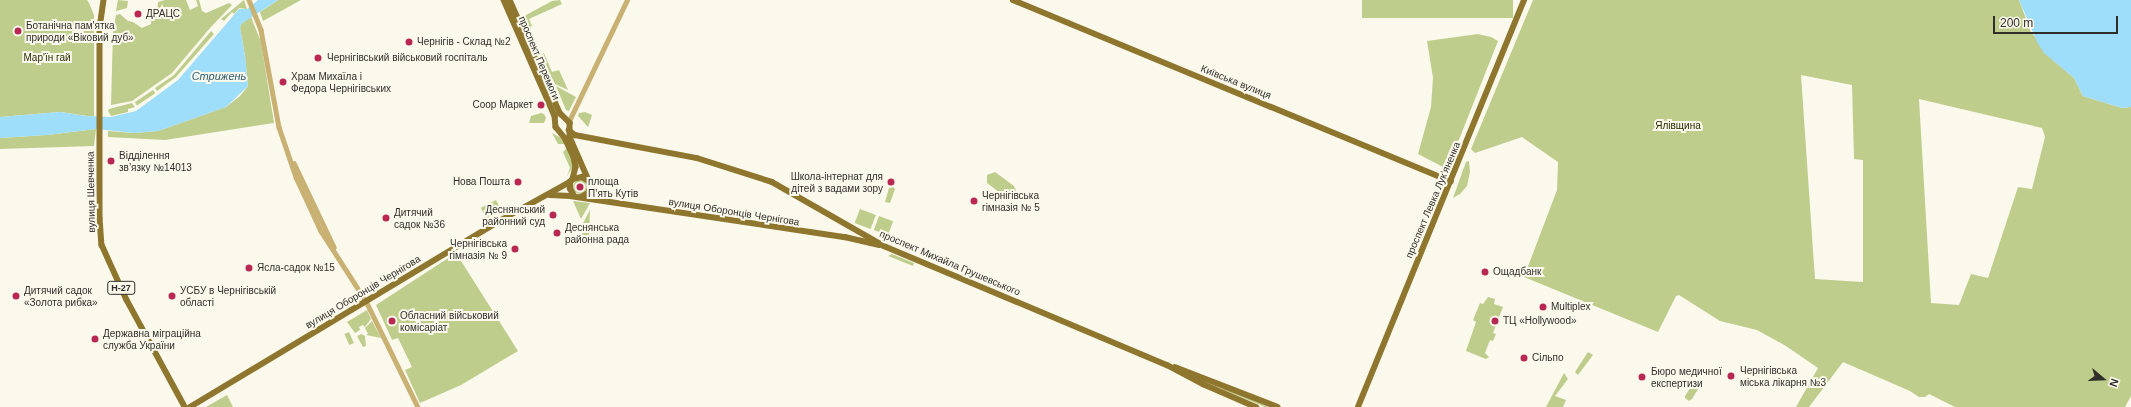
<!DOCTYPE html>
<meta charset="utf-8">
<style>
body{margin:0}
#map{position:relative;width:2131px;height:407px;overflow:hidden;background:#fbf9ec;font-family:Helvetica,sans-serif}
div>[style]{position:absolute}
[style*='--x']{left:calc(var(--x)*1px);top:calc(var(--y)*1px);width:calc(var(--w)*1px);rotate:calc(var(--a)*1deg)}
.green>*{inset:0;background:#becd8c;transform-origin:0 0}
.round{border-radius:50%}
.water>*{inset:0;background:#9edefb}
.minor>*{height:4.5px;margin:-2.25px;padding:0 2.25px;transform-origin:2.25px;border-radius:2.25px;background:#c8b173}
.major>*{height:5.5px;margin:-2.75px;padding:0 2.75px;transform-origin:2.75px;border-radius:2.75px;background:#8f762e}
.dots>*{width:11px;height:11px;translate:-50% -50%;box-sizing:border-box;border:2px solid #fbf9ec;border-radius:50%}
span{translate:-50% -50%;white-space:nowrap;text-align:center;line-height:1.15;-webkit-text-stroke:4px #fbf9ec;paint-order:stroke}
.shield-label span{padding:1px 3px;background:#fbf9ec;border:1px solid;border-radius:3px;-webkit-text-stroke-width:0}
.shield-label{font-size:9px;color:#2f2e2a;font-weight:700}
.poi-label{font-size:10px;color:#2f2e2a}
.left{translate:0 -50%;text-align:left}
.right{translate:-100% -50%;text-align:right}
.park-label{font-size:10px;color:#262d02}
.street-label{font-size:10px;color:#2f2e2a}
.water-label{font-size:11px;color:#2b5c71;font-style:italic}
.north{position:absolute;left:2083px;top:359px;width:40px;height:40px;-webkit-text-stroke:3px #fbf9ec;paint-order:stroke;rotate:109deg;font-size:11px;font-weight:700;line-height:16px;text-align:center;color:#2f2e2a}
.north::after{content:'';display:block;margin:auto;width:14px;height:18px;background:#2f2e2a;clip-path:polygon(50% 0,100% 100%,50% 72%,0 100%)}
.scale{position:absolute;left:1993px;top:16px;width:125px;height:18px;box-sizing:border-box;border:2px solid #2f2e2a;border-top:0;padding-left:5px;font-size:12px;line-height:14px;white-space:nowrap;color:#2f2e2a;-webkit-text-stroke:3px #fbf9ec;paint-order:stroke}
</style>
<div id="map">
<div class="green">
<div style="clip-path:polygon(0 0,87px 0,89px 3px,94px 15px,94px 117px,60px 112px,0 117px)"></div>
<div style="clip-path:polygon(118px 0,128px 1px,127px 8px,116px 11px)"></div>
<div style="clip-path:polygon(165px 0,186px 0,190px 10px,198px 6px,196px 0,199px 0,202px 11px,206px 13px,229px 3px,232px 5px,210px 28px,172px 73px,132px 101px,111px 105px,113px 31px,116px 15px,120px 14px,128px 21px,133px 22px,142px 28px,151px 24px,152px 14px,157px 12px,158px 2px)"></div>
<div style="clip-path:polygon(244px 0,247px 9px,239px 8px,234px 14px,232px 12px,224px 21px,221px 19px)"></div>
<div style="clip-path:polygon(278px 0,301px 0,263px 21px,260px 12px)"></div>
<div style="clip-path:polygon(560px 0,562px 4px,529px 19px,532px 26px,529px 28px,525px 19px,526px 15px,552px 1px)"></div>
<div style="left:1362px;top:0;width:151px;height:18px"></div>
<div style="clip-path:polygon(evenodd,1533px 0,2019px 0,2031px 32px,2055px 62px,2074px 78px,2083px 96px,2122px 108px,2131px 107px,2131px 396px,2125px 407px,1955px 407px,1929px 394px,1925px 397px,1919px 397px,1910px 391px,1843px 362px,1809px 407px,1796px 407px,1818px 368px,1786px 346px,1757px 330px,1720px 321px,1679px 295px,1676px 296px,1658px 332px,1524px 277px,1557px 190px,1558px 162px,1522px 137px,1475px 153px,1471px 149px,1533px 0,1801px 75px,1852px 85px,1854px 159px,1863px 160px,1863px 282px,1815px 279px,1801px 75px,1533px 0,1919px 99px,2042px 128px,2045px 137px,2032px 189px,2018px 187px,1988px 278px,1971px 274px,1959px 305px,1931px 303px,1919px 99px)"></div>
<div style="clip-path:polygon(251px 17px,261px 42px,274px 123px,165px 140px,108px 137px,108px 131px,134px 133px,158px 131px,226px 107px,240px 96px,248px 86px,245px 56px,240px 28px,241px 24px)"></div>
<div style="clip-path:polygon(211px 31px,214px 34px,176px 77px,157px 91px,155px 88px,174px 75px)"></div>
<div style="clip-path:polygon(1478px 34px,1491px 37px,1498px 41px,1449px 165px,1443px 167px,1418px 154px,1431px 107px,1433px 78px,1427px 41px)"></div>
<div style="clip-path:polygon(544px 53px,552px 72px,559px 70px,568px 90px,555px 84px,541px 55px)"></div>
<div style="clip-path:polygon(556px 86px,576px 97px,569px 111px,566px 110px)"></div>
<div style="left:153px;top:90px;width:4px;height:22px;rotate:56deg"></div>
<div style="clip-path:polygon(132px 103px,135px 107px,128px 109px,128px 112px,111px 116px,108px 111px,109px 109px)"></div>
<div style="clip-path:polygon(585px 112px,592px 115px,588px 127px,578px 116px,579px 113px)"></div>
<div style="clip-path:polygon(541px 113px,544px 114px,546px 118px,544px 123px,529px 123px,531px 116px)"></div>
<div style="clip-path:polygon(96px 129px,94px 146px,0 149px,0 138px,47px 135px)"></div>
<div style="clip-path:polygon(552px 133px,561px 138px,565px 144px,558px 144px)"></div>
<div style="clip-path:polygon(567px 148px,572px 159px,573px 167px,567px 176px,570px 168px,563px 152px)"></div>
<div style="clip-path:polygon(1469px 161px,1470px 172px,1467px 186px,1460px 194px,1453px 198px,1466px 162px)"></div>
<div style="clip-path:polygon(995px 172px,1014px 186px,1016px 190px,1013px 196px,1007px 198px,987px 183px,987px 175px)"></div>
<div class="round" style="left:573px;top:180px;width:14px;height:14px"></div>
<div style="clip-path:polygon(893px 187px,895px 189px,890px 203px,885px 202px,889px 188px)"></div>
<div style="left:496px;top:200px;width:13px;height:17px;rotate:63deg"></div>
<div style="clip-path:polygon(573px 201px,590px 203px,581px 219px)"></div>
<div style="left:860px;top:209px;width:17px;height:15px;rotate:21deg"></div>
<div style="clip-path:polygon(590px 210px,589px 236px,581px 240px,582px 225px)"></div>
<div style="left:879px;top:216px;width:15px;height:15px;rotate:20deg"></div>
<div style="clip-path:polygon(456px 253px,518px 351px,461px 385px,420px 403px,405px 370px,412px 367px,398px 338px,392px 340px,376px 305px)"></div>
<div style="clip-path:polygon(892px 254px,914px 263px,913px 266px,888px 256px)"></div>
<div style="clip-path:polygon(1488px 297px,1495px 299px,1494px 304px,1503px 307px,1493px 333px,1496px 334px,1493px 341px,1490px 340px,1485px 353px,1489px 357px,1486px 359px,1466px 351px,1476px 322px,1473px 320px,1480px 303px,1483px 304px)"></div>
<div style="clip-path:polygon(367px 310px,371px 319px,365px 327px,363px 325px,359px 327px,360px 330px,355px 333px,347px 322px)"></div>
<div style="clip-path:polygon(372px 321px,381px 338px,366px 335px,368px 334px,365px 328px)"></div>
<div style="left:349px;top:332px;width:12px;height:5px;rotate:66deg"></div>
<div style="clip-path:polygon(362px 334px,365px 336px,366px 346px,363px 347px,357px 336px)"></div>
<div style="clip-path:polygon(1588px 352px,1593px 355px,1578px 375px,1575px 372px)"></div>
<div style="clip-path:polygon(1564px 373px,1568px 379px,1555px 396px,1566px 400px,1563px 407px,1546px 407px)"></div>
<div style="clip-path:polygon(1694px 382px,1700px 386px,1692px 399px,1689px 401px,1685px 398px,1685px 396px)"></div>
<div style="clip-path:polygon(1223px 387px,1269px 407px,1265px 407px,1229px 392px,1222px 389px)"></div>
<div style="clip-path:polygon(227px 395px,233px 407px,206px 407px)"></div>
</div>
<div class="water">
<div style="clip-path:polygon(258px 0,278px 0,241px 24px,240px 28px,245px 56px,248px 86px,226px 107px,158px 131px,134px 133px,96px 129px,47px 135px,0 138px,0 117px,60px 112px,86px 116px,111px 117px,136px 111px,178px 80px,239px 9px,247px 9px)"></div>
<div style="clip-path:polygon(2019px 0,2131px 0,2131px 107px,2122px 108px,2083px 96px,2074px 78px,2044px 53px,2037px 42px)"></div>
</div>
<div class="minor">
<div style="--x:249;--y:0;--w:32;--a:68"></div>
<div style="--x:261;--y:30;--w:99;--a:79.5"></div>
<div style="--x:279;--y:127;--w:53;--a:71.2"></div>
<div style="--x:296;--y:177;--w:60;--a:65.2"></div>
<div style="--x:321;--y:231;--w:83;--a:57.3"></div>
<div style="--x:366;--y:301;--w:118;--a:63.9"></div>
<div style="--x:569;--y:121;--w:134;--a:-64.4"></div>
<div style="--x:294;--y:163;--w:93;--a:64.5"></div>
</div>
<div class="major">
<div style="--x:104;--y:0;--w:29;--a:98"></div>
<div style="--x:100;--y:29;--w:189;--a:90"></div>
<div style="--x:100;--y:218;--w:27;--a:86"></div>
<div style="--x:102;--y:245;--w:60;--a:65.6"></div>
<div style="--x:127;--y:300;--w:122;--a:61.5"></div>
<div style="--x:504;--y:0;--w:127;--a:66.3"></div>
<div style="--x:555;--y:116;--w:11;--a:85"></div>
<div style="--x:556;--y:127;--w:14;--a:51"></div>
<div style="--x:565;--y:138;--w:21;--a:65"></div>
<div style="--x:574;--y:157;--w:10;--a:79"></div>
<div style="--x:576;--y:167;--w:12;--a:104"></div>
<div style="--x:510;--y:0;--w:124;--a:66.1"></div>
<div style="--x:560;--y:113;--w:14;--a:45"></div>
<div style="--x:570;--y:123;--w:14;--a:90"></div>
<div style="--x:570;--y:137;--w:52;--a:66.4"></div>
<div style="--x:591;--y:185;--w:8;--a:104"></div>
<div style="--x:589;--y:193;--w:8;--a:150"></div>
<div style="--x:1013;--y:0;--w:474;--a:22.5"></div>
<div style="--x:569;--y:130;--w:8;--a:40"></div>
<div style="--x:575;--y:135;--w:124;--a:10.7"></div>
<div style="--x:697;--y:158;--w:79;--a:17.7"></div>
<div style="--x:772;--y:182;--w:129;--a:29.7"></div>
<div style="--x:884;--y:246;--w:307;--a:22.8"></div>
<div style="--x:1167;--y:365;--w:41;--a:27.8"></div>
<div style="--x:1203;--y:384;--w:58;--a:23.5"></div>
<div style="--x:550;--y:195;--w:20;--a:3"></div>
<div style="--x:570;--y:196;--w:278;--a:8.5"></div>
<div style="--x:845;--y:237;--w:35;--a:13"></div>
<div style="--x:574;--y:196;--w:8;--a:-120"></div>
<div style="--x:570;--y:189;--w:7;--a:-90"></div>
<div style="--x:570;--y:182;--w:4;--a:-45"></div>
<div style="--x:573;--y:179;--w:9;--a:-13"></div>
<div style="--x:582;--y:177;--w:8;--a:30"></div>
<div style="--x:1175;--y:367;--w:110;--a:21.2"></div>
<div style="--x:190;--y:407;--w:355;--a:-31"></div>
<div style="--x:494;--y:224;--w:87;--a:-28.9"></div>
<div style="--x:1358;--y:407;--w:440;--a:-67.8"></div>
</div>
<div class="dots">
<div style="left:138px;top:14px;background:#b82853"></div>
<div style="left:18px;top:31px;background:#b82853"></div>
<div style="left:409px;top:42px;background:#b82853"></div>
<div style="left:318px;top:58px;background:#b82853"></div>
<div style="left:283px;top:82px;background:#b82853"></div>
<div style="left:541px;top:105px;background:#b82853"></div>
<div style="left:111px;top:161px;background:#b82853"></div>
<div style="left:518px;top:182px;background:#b82853"></div>
<div style="left:891px;top:182px;background:#b82853"></div>
<div style="left:580px;top:187px;background:#b82853"></div>
<div style="left:974px;top:201px;background:#b82853"></div>
<div style="left:553px;top:215px;background:#b82853"></div>
<div style="left:386px;top:218px;background:#b82853"></div>
<div style="left:557px;top:233px;background:#b82853"></div>
<div style="left:515px;top:249px;background:#b82853"></div>
<div style="left:249px;top:268px;background:#b82853"></div>
<div style="left:1485px;top:272px;background:#b82853"></div>
<div style="left:16px;top:296px;background:#b82853"></div>
<div style="left:172px;top:296px;background:#b82853"></div>
<div style="left:1543px;top:307px;background:#b82853"></div>
<div style="left:392px;top:321px;background:#b82853"></div>
<div style="left:1495px;top:321px;background:#b82853"></div>
<div style="left:95px;top:339px;background:#b82853"></div>
<div style="left:1524px;top:358px;background:#b82853"></div>
<div style="left:1731px;top:376px;background:#b82853"></div>
<div style="left:1642px;top:377px;background:#b82853"></div>
</div>
<div class="shield-label">
<span style="left:121px;top:288px">Н-27</span>
</div>
<div class="poi-label">
<span class="left" style="left:146px;top:14px">ДРАЦС</span>
<span class="left" style="left:26px;top:31px">Ботанічна пам'ятка<br>природи «Віковий дуб»</span>
<span class="left" style="left:417px;top:42px">Чернігів - Склад №2</span>
<span class="left" style="left:327px;top:58px">Чернігівський військовий госпіталь</span>
<span class="left" style="left:291px;top:82px">Храм Михаїла і<br>Федора Чернігівських</span>
<span class="right" style="left:533px;top:105px">Coop Маркет</span>
<span class="left" style="left:119px;top:161px">Відділення<br>зв’язку №14013</span>
<span class="right" style="left:883px;top:182px">Школа-інтернат для<br>дітей з вадами зору</span>
<span class="left" style="left:588px;top:187px">площа<br>Пʼять Кутів</span>
<span class="right" style="left:510px;top:182px">Нова Пошта</span>
<span class="left" style="left:982px;top:201px">Чернігівська<br>гімназія № 5</span>
<span class="right" style="left:545px;top:215px">Деснянський<br>районний суд</span>
<span class="left" style="left:394px;top:218px">Дитячий<br>садок №36</span>
<span class="left" style="left:565px;top:233px">Деснянська<br>районна рада</span>
<span class="right" style="left:507px;top:249px">Чернігівська<br>гімназія № 9</span>
<span class="left" style="left:257px;top:268px">Ясла-садок №15</span>
<span class="left" style="left:1493px;top:272px">Ощадбанк</span>
<span class="left" style="left:24px;top:296px">Дитячий садок<br>«Золота рибка»</span>
<span class="left" style="left:180px;top:296px">УСБУ в Чернігівській<br>області</span>
<span class="left" style="left:1551px;top:307px">Multiplex</span>
<span class="left" style="left:400px;top:321px">Обласний військовий<br>комісаріат</span>
<span class="left" style="left:1503px;top:321px">ТЦ «Hollywood»</span>
<span class="left" style="left:103px;top:339px">Державна міграційна<br>служба України</span>
<span class="left" style="left:1532px;top:358px">Сільпо</span>
<span class="left" style="left:1740px;top:376px">Чернігівська<br>міська лікарня №3</span>
<span class="left" style="left:1651px;top:377px">Бюро медичної<br>експертизи</span>
</div>
<div class="park-label">
<span style="left:47px;top:58px">Мар'їн гай</span>
<span style="left:1678px;top:126px">Ялівщина</span>
</div>
<div class="street-label">
<span style="left:539px;top:58px;rotate:67deg">проспект Перемоги</span>
<span style="left:1236px;top:82px;rotate:22deg">Київська вулиця</span>
<span style="left:91px;top:192px;rotate:-91deg">вулиця Шевченка</span>
<span style="left:1433px;top:200px;rotate:-67deg">проспект Левка Лукʼяненка</span>
<span style="left:734px;top:212px;rotate:9deg">вулиця Оборонців Чернігова</span>
<span style="left:950px;top:263px;rotate:23deg">проспект Михайла Грушевського</span>
<span style="left:363px;top:292px;rotate:-31deg">вулиця Оборонців Чернігова</span>
</div>
<div class="water-label">
<span style="left:219px;top:76px">Стрижень</span>
</div>
<div class="north">N</div>
<div class="scale">200 m</div>
</div>
